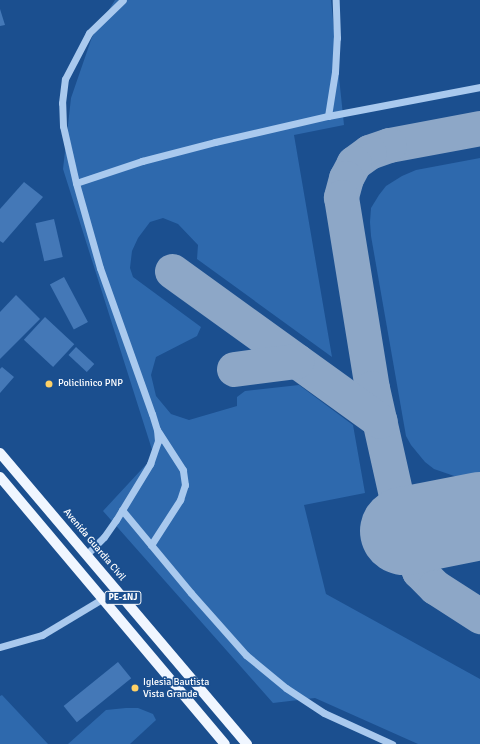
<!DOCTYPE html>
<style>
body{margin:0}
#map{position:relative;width:480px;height:744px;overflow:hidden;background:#1b4f8f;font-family:Signika,sans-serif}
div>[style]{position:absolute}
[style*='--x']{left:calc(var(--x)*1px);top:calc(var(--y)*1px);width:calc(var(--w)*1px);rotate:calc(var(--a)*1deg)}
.green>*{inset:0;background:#2e69ad}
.taxiway>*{height:35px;margin:-17.5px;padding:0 17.5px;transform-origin:17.5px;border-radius:17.5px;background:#8da7c7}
.runway>*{height:88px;margin:-44px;padding:0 44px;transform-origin:44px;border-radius:44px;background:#8da7c7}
.building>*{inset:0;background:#4478b7;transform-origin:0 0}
.minor>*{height:7px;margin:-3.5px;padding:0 3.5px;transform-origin:3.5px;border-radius:3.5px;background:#a9c9ee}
.major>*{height:10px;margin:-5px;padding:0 5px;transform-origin:5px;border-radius:5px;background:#f0f6ff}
.dots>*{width:11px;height:11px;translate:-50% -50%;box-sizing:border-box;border:2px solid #1b4f8f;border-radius:50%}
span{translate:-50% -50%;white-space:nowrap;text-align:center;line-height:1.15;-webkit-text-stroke:3.5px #1b4f8f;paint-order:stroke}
.shield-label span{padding:1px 3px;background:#1b4f8f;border:1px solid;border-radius:3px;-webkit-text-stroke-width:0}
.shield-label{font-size:9px;color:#fff;font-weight:700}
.poi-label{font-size:10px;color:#fff}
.left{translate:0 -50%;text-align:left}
.street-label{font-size:10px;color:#fff}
</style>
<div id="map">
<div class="green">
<div style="clip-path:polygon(115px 0,331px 0,344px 125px,294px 135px,332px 357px,197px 259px,198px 245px,178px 224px,163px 218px,150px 222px,138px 238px,132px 251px,130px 268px,133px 277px,201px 327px,197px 336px,156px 357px,151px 375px,156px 396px,171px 414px,189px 420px,237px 406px,237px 397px,245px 391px,299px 385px,353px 425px,365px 493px,304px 505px,326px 594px,480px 679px,480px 744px,418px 744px,315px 698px,273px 703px,103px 511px,154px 456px,63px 169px,71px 98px,92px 37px)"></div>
<div style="clip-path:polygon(480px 158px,480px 474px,460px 478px,434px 469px,425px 462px,411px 445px,406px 436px,371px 236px,370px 222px,371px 208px,379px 195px,386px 186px,402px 176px,416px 170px)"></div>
<div style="clip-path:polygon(2px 695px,48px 744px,0 744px,0 696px)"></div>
<div style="clip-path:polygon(126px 708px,138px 708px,153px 714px,156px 720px,130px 744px,68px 744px,106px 710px)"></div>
</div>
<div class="taxiway">
<div style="--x:480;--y:128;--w:93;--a:169.4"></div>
<div style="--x:389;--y:145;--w:21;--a:161"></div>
<div style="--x:369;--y:152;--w:19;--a:144"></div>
<div style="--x:354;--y:163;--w:17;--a:118"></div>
<div style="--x:346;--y:178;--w:20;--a:105"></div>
<div style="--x:341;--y:197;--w:193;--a:80.8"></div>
<div style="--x:372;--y:388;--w:147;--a:77.4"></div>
<div style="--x:404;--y:531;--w:43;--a:69.4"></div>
<div style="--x:419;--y:571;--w:23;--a:45"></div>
<div style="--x:435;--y:587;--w:54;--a:32.8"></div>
<div style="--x:172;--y:271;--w:256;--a:35.8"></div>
<div style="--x:234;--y:369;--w:63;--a:-7.4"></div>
</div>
<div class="runway">
<div style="--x:404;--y:531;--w:77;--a:-11.2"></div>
</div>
<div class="building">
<div style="clip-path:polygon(0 9px,5px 25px,0 26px)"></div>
<div style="clip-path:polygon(24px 182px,43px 197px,3px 243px,0 241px,0 209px)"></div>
<div style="left:54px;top:219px;width:39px;height:19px;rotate:77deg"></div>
<div style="left:64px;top:277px;width:51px;height:16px;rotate:62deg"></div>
<div style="clip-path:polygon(16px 295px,40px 319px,0 359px,0 312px)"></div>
<div style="left:45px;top:317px;width:40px;height:31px;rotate:43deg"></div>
<div style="left:76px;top:347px;width:25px;height:11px;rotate:43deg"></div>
<div style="clip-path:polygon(2px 367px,14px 377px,0 393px,0 369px)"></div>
<div style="left:118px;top:662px;width:21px;height:70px;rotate:51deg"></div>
</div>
<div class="minor">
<div style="--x:328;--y:116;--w:45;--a:-81"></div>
<div style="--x:335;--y:72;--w:34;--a:-87"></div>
<div style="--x:337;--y:38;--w:38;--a:-92"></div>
<div style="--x:76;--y:183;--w:70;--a:-18.4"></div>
<div style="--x:142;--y:161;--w:75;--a:-14.6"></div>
<div style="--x:215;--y:142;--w:116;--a:-13"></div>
<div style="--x:328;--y:116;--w:155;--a:-10.8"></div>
<div style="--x:122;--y:510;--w:108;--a:50.3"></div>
<div style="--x:191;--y:593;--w:83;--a:48.4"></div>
<div style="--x:246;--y:655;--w:52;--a:39.5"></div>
<div style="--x:286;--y:688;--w:45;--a:33.3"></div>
<div style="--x:324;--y:713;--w:75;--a:24.5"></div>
<div style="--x:151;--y:545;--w:54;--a:-57.2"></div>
<div style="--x:180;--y:500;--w:16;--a:-72"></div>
<div style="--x:185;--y:485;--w:15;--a:-98"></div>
<div style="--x:183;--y:470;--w:46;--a:-122.7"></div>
<div style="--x:86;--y:555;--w:25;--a:-45"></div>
<div style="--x:104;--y:537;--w:21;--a:-55"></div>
<div style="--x:116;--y:520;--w:66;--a:-58.7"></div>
<div style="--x:150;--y:464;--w:24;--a:-71"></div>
<div style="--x:158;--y:441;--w:11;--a:-95"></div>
<div style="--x:157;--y:430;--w:17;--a:-107"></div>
<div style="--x:152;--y:414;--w:155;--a:-109.6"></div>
<div style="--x:100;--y:268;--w:88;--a:-105.8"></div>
<div style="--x:76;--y:183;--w:58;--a:-102.8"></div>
<div style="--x:63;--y:126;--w:23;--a:-92"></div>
<div style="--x:62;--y:103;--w:24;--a:-83"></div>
<div style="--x:65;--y:79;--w:52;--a:-62.4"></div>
<div style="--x:89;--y:33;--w:47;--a:-44.1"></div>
<div style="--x:0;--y:647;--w:44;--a:-15.9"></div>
<div style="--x:42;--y:635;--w:70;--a:-31"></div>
</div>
<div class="major">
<div style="--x:0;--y:453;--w:382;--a:49.7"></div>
<div style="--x:0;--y:477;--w:349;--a:49.9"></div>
</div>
<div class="dots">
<div style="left:49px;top:384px;background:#ffd166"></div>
<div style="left:135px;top:688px;background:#ffd166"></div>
</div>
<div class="shield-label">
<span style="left:123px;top:598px">PE-1NJ</span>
</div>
<div class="poi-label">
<span class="left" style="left:58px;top:384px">Policlinico PNP</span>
<span class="left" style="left:143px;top:688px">Iglesia Bautista<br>Vista Grande</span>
</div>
<div class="street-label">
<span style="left:94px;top:545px;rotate:50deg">Avenida Guardia Civil</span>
</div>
</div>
